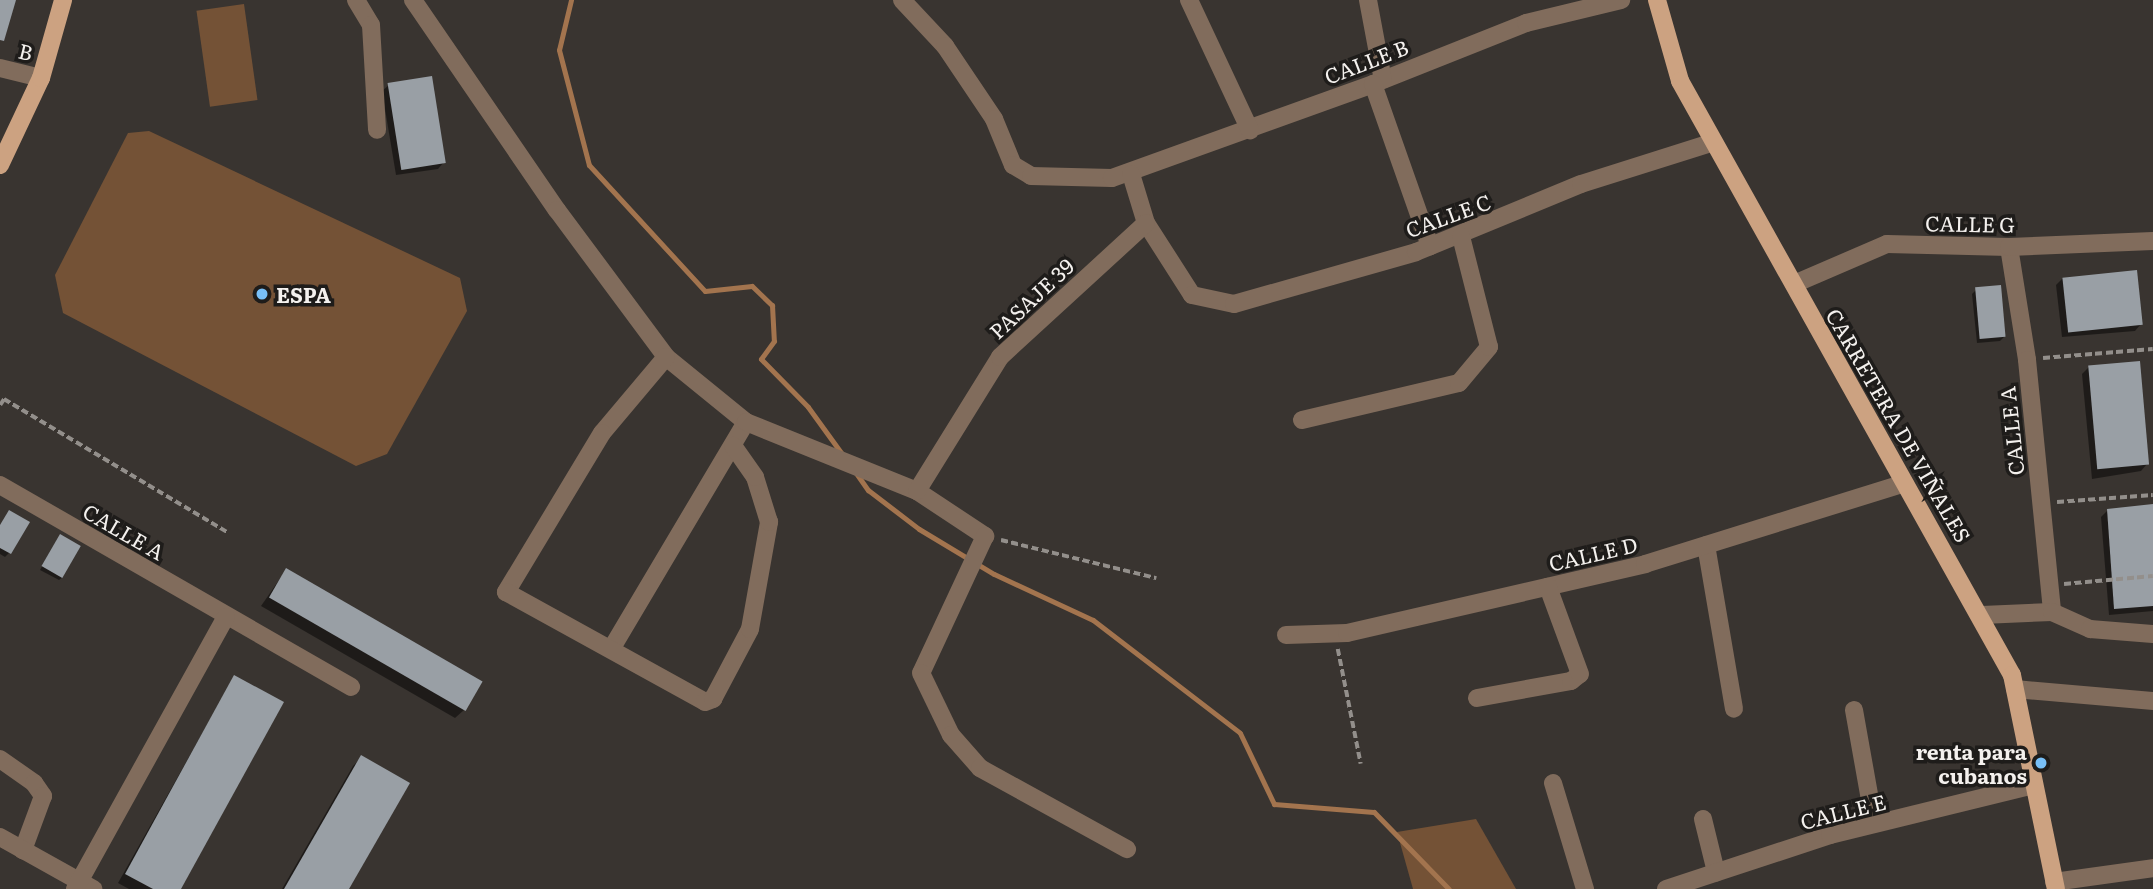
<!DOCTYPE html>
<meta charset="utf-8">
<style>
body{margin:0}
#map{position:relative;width:2153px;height:889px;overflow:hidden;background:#393430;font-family:Literata,serif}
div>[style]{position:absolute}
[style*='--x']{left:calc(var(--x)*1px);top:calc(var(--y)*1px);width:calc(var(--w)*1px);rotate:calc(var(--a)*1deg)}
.green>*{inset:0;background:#745236;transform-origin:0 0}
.shadow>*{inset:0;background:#0007}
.stream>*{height:5px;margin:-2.5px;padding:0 2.5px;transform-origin:2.5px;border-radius:2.5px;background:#a3744e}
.building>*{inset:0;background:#999fa5;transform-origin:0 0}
.path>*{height:3.5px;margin-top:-1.75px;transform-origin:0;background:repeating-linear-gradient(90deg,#938f8b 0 7px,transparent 0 10.5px)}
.minor>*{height:18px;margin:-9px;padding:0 9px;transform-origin:9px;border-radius:9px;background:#816c5c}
.major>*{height:18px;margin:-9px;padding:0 9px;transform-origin:9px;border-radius:9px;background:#cca281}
.dots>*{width:19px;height:19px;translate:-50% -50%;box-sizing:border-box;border:4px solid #1e1c1a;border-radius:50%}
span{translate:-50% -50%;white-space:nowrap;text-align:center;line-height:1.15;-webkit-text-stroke:7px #1e1c1a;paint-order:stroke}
.street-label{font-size:21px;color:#f4f1ee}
.poi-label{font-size:21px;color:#f4f1ee;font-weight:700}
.left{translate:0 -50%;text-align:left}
.right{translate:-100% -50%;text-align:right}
</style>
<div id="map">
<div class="green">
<div style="left:244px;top:4px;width:97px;height:48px;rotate:82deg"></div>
<div style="clip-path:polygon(149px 131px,460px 278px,467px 311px,387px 454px,356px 466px,63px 313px,55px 275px,128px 133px)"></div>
<div style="clip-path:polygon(1476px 819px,1516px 889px,1413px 889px,1397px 832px)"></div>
</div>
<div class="shadow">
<div style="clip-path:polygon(389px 85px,444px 162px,438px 169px,396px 175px,382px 91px)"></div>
<div style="clip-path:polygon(2062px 279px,2141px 324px,2135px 331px,2062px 337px,2056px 285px)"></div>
<div style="clip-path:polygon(1976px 290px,2004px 337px,2000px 341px,1977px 343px,1972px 294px)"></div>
<div style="clip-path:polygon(2089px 367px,2147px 464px,2141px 471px,2092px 479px,2082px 374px)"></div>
<div style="clip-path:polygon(2153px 506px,2153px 611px,2109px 615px,2101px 517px,2108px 510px)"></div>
<div style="clip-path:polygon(27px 523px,9px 553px,5px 557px,0 554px,0 525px)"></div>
<div style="clip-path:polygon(60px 536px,63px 577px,59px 580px,40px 570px)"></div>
<div style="clip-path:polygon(286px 570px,464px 710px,455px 718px,261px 606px)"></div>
<div style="clip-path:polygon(234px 677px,179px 889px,129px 889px,118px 883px)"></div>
<div style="clip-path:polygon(361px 758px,347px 889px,282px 889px,353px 766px)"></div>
</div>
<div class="stream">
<div style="--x:571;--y:0;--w:51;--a:103.5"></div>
<div style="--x:559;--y:50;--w:119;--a:75.4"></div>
<div style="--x:589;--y:165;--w:171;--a:47.4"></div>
<div style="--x:705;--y:291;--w:47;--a:-6.1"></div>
<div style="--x:752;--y:286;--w:28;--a:44"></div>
<div style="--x:772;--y:305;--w:36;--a:87"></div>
<div style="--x:774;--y:341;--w:22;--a:126"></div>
<div style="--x:761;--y:359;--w:67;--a:45.6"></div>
<div style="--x:808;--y:407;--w:58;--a:54.1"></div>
<div style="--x:856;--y:473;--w:21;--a:55"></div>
<div style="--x:868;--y:490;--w:64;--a:37.4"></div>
<div style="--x:919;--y:529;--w:87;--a:31"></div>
<div style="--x:994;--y:574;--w:109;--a:24.9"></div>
<div style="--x:1093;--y:620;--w:185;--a:37.5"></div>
<div style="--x:1240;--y:733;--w:79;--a:64.4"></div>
<div style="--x:1274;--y:804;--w:100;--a:4.6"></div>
<div style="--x:1374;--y:812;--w:107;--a:45.8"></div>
</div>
<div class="building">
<div style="clip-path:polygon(0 0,16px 0,4px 41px,0 40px)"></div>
<div style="left:432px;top:76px;width:88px;height:45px;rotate:81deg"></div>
<div style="left:2137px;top:270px;width:55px;height:75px;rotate:84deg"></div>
<div style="left:2001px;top:285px;width:52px;height:26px;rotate:85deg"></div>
<div style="left:2140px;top:361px;width:104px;height:52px;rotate:85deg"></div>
<div style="clip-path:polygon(2153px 504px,2153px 606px,2114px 609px,2107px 509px)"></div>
<div style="clip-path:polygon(9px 510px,30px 522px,11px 554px,0 548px,0 525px)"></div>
<div style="left:60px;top:534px;width:24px;height:37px;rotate:30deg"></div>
<div style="left:286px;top:568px;width:227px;height:34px;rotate:30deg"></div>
<div style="clip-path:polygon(234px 675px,284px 702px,181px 889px,153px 889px,125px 874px)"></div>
<div style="clip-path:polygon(361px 755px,410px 783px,349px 889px,284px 889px)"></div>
</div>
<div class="path">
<div style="--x:2043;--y:358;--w:110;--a:-4.7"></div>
<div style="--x:0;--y:405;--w:7;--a:-56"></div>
<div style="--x:4;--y:399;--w:260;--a:30.8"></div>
<div style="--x:2057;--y:502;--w:96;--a:-4.2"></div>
<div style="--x:1001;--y:540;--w:160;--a:13.8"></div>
<div style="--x:2064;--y:584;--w:89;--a:-5.1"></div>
<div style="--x:1338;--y:649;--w:117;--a:78.7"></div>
</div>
<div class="minor">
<div style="--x:356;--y:0;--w:29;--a:59"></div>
<div style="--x:371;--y:25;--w:105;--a:86.7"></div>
<div style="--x:413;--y:0;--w:255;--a:55.6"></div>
<div style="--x:557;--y:210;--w:183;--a:53.4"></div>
<div style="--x:666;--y:357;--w:103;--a:39.1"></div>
<div style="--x:746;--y:422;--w:263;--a:120.7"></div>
<div style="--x:902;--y:0;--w:63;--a:46.9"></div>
<div style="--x:945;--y:46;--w:88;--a:56.1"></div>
<div style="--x:994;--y:119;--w:50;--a:67.6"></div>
<div style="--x:1013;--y:165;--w:21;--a:31"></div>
<div style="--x:1031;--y:176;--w:81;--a:1.4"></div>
<div style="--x:1112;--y:178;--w:277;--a:-19.8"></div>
<div style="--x:1373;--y:84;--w:165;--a:-21.7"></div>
<div style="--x:1526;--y:23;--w:98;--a:-13.6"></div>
<div style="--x:1189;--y:0;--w:144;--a:64.9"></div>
<div style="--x:1368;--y:0;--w:81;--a:79.4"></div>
<div style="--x:0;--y:68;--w:42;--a:13.7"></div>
<div style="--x:1373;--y:84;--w:172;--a:70.6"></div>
<div style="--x:1131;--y:174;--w:51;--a:73"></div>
<div style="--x:1146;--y:223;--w:85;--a:57.4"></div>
<div style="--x:1192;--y:295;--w:43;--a:12.1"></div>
<div style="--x:1234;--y:304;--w:189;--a:-15.9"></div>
<div style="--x:1416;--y:252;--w:178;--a:-22.4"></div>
<div style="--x:1581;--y:184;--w:139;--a:-17.5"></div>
<div style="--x:2009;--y:247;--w:114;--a:80.9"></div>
<div style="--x:2027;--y:360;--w:253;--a:84.3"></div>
<div style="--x:1794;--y:284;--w:101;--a:-23.3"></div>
<div style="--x:1887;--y:244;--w:122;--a:1.4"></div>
<div style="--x:2009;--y:247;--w:144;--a:-2.4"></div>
<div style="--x:666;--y:357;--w:99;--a:130.1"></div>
<div style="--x:602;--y:433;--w:186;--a:121.1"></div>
<div style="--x:506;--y:592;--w:227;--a:28.9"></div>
<div style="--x:705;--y:702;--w:9;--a:-21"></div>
<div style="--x:713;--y:699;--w:79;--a:-62.1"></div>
<div style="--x:750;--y:629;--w:109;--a:-79.9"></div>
<div style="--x:769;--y:522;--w:47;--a:-107.3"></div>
<div style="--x:755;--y:477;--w:38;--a:-125"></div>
<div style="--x:1302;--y:420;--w:161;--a:-13.3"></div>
<div style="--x:1459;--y:383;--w:47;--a:-50.2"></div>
<div style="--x:1489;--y:347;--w:114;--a:-104.2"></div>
<div style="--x:746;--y:422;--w:184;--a:22"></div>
<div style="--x:917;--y:491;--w:82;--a:33.5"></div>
<div style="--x:985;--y:536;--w:151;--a:115"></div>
<div style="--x:921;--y:673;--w:69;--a:64.2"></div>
<div style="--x:951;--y:735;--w:44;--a:48.7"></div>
<div style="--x:980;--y:768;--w:168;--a:28.9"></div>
<div style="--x:0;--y:485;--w:405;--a:29.9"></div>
<div style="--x:917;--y:491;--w:158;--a:-58.2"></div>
<div style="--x:1000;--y:357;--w:198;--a:-42.5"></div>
<div style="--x:1706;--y:545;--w:166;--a:80.3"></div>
<div style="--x:1982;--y:615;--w:70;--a:-2.5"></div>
<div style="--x:2052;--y:612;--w:42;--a:24.1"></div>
<div style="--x:2090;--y:629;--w:63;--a:4.5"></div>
<div style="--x:1286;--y:635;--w:61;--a:-1.9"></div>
<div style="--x:1347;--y:633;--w:306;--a:-13"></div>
<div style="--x:1645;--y:564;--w:272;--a:-17.3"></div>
<div style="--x:2015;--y:689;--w:139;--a:5"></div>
<div style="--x:1477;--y:698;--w:96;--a:-10.3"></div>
<div style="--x:1571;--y:681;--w:11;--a:-38"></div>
<div style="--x:1580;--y:674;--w:93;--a:-110.2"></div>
<div style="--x:1854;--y:710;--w:114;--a:79.9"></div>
<div style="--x:0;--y:759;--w:42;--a:35.2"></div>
<div style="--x:34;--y:783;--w:16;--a:55"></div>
<div style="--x:43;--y:796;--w:58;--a:110.3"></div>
<div style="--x:1553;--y:783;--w:111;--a:73.2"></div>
<div style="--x:1703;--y:819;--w:55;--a:76.2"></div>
<div style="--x:0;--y:837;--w:107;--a:29.2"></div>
<div style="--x:2054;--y:882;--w:100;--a:-8"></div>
<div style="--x:75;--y:889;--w:311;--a:-61"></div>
<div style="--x:1666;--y:889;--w:173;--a:-18.2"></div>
<div style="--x:1830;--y:835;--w:210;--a:-13.8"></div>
</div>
<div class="major">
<div style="--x:1657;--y:0;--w:84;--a:74.1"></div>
<div style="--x:1680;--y:81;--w:680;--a:60.8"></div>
<div style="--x:2012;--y:675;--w:218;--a:78.4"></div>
<div style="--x:0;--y:165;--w:96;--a:-64.8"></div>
<div style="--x:41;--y:78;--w:81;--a:-74.2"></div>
</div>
<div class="dots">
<div style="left:262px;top:294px;background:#78bff7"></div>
<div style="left:2041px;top:763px;background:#78bff7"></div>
</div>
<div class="street-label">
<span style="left:26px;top:51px;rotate:14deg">B</span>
<span style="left:1366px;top:61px;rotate:-21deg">CALLE B</span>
<span style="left:1448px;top:215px;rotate:-20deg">CALLE C</span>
<span style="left:1970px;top:223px;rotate:1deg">CALLE G</span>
<span style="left:1031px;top:298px;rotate:-43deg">PASAJE 39</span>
<span style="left:1899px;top:425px;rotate:60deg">CARRETERA DE VIÑALES</span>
<span style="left:2011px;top:431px;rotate:-96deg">CALLE A</span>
<span style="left:124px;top:531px;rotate:30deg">CALLE A</span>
<span style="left:1593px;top:553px;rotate:-13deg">CALLE D</span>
<span style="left:1843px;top:811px;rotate:-14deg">CALLE E</span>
</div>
<div class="poi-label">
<span class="left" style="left:276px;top:294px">ESPA</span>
<span class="right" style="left:2027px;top:763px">renta para<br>cubanos</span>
</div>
</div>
